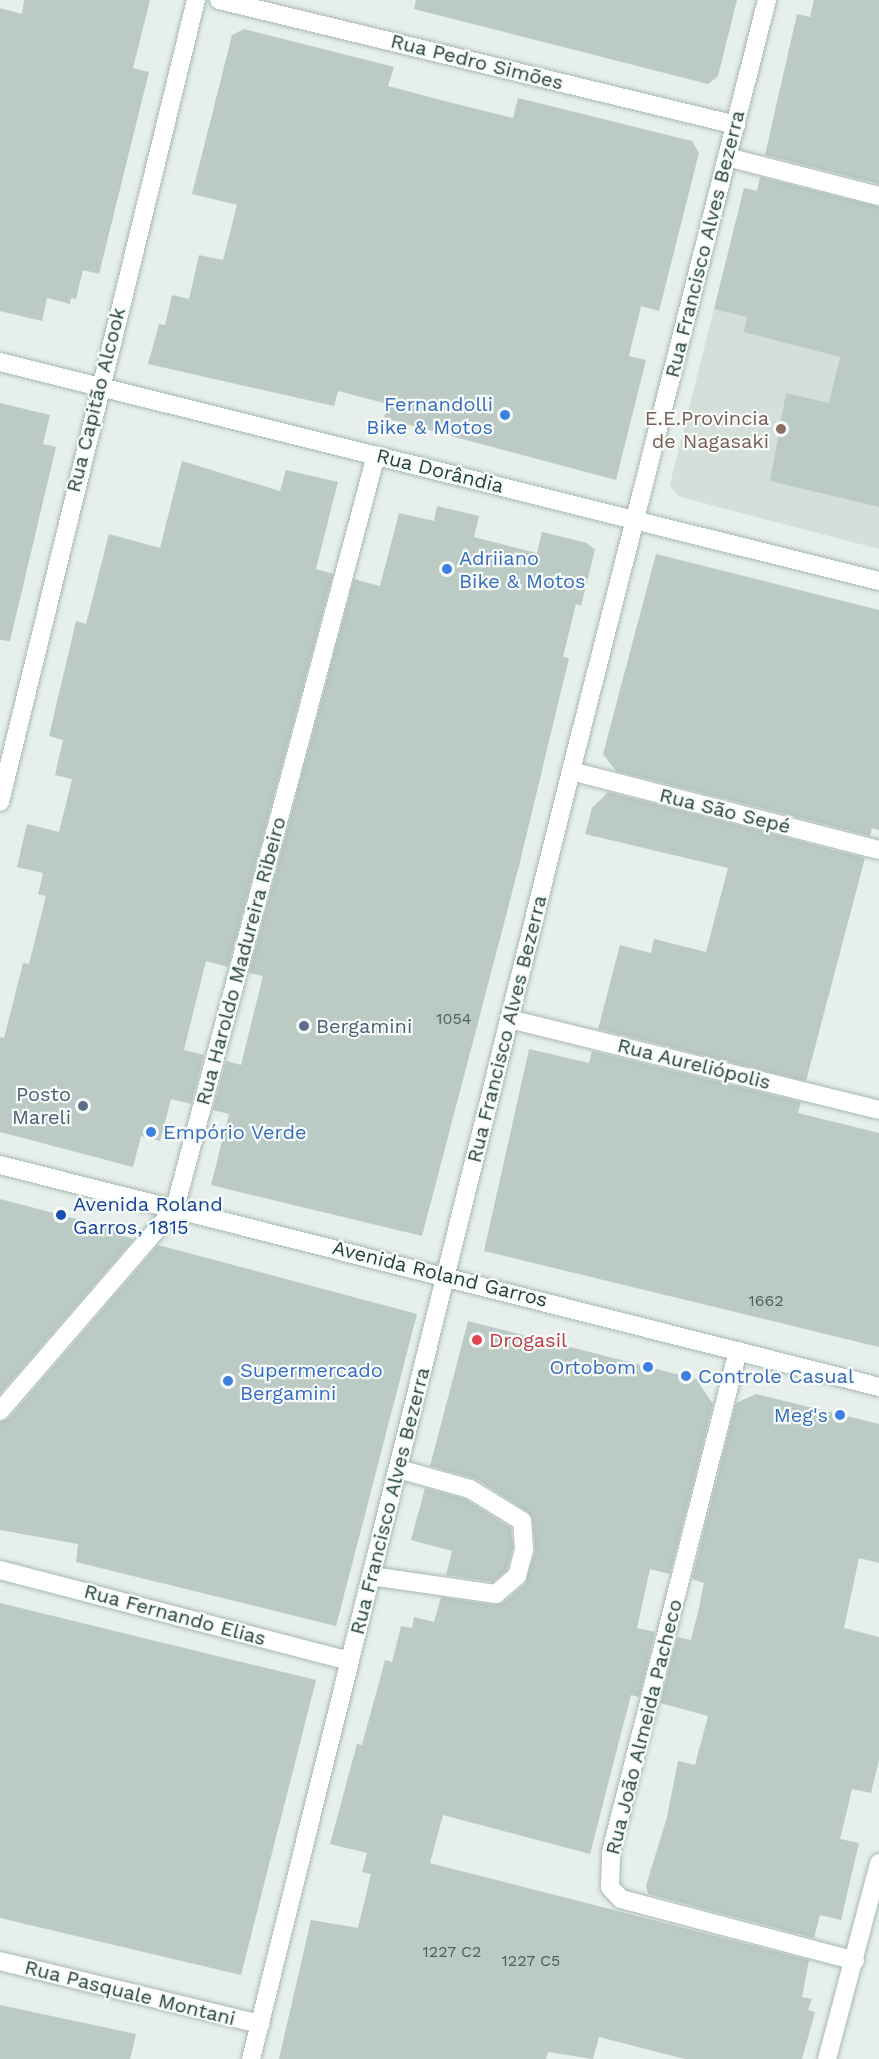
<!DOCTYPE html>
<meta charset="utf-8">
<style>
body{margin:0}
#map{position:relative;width:879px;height:2059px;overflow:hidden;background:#e6efeb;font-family:"Work Sans",sans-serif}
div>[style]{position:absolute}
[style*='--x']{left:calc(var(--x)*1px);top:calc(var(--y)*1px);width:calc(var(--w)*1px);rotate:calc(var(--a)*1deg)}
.built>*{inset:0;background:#d4dfda}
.building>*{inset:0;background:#bbcac4}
.roads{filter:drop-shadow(0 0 2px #a8b8b2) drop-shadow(0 0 2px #a8b8b2)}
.lane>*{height:18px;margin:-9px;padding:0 9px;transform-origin:9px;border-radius:9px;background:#fff}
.street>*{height:18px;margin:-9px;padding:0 9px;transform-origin:9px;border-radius:9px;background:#fff}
.secondary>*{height:18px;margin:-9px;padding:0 9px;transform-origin:9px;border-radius:9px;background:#fff}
.dots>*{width:16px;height:16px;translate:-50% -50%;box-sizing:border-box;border:3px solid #f7fbf9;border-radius:50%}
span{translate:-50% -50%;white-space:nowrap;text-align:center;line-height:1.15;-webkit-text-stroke:4.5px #f7fbf9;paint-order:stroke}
.number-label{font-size:16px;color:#4a645c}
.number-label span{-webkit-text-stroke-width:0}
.street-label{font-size:20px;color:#24423a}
.shop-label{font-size:20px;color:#366cbe}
.right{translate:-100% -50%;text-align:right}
.left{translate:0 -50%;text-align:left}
.education-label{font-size:20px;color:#785e54}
.service-label{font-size:20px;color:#4e5e75}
.transit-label{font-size:20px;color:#164399}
.health-label{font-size:20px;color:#be3a42}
</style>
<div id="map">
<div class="built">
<div style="clip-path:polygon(714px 309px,879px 348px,879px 549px,680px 497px,673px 490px,670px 484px)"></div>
</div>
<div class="building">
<div style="clip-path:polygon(24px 0,150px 0,133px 68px,149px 72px,99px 274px,83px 270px,76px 299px,71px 298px,70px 304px,47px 298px,42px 321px,0 311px,0 8px,22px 14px)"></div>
<div style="clip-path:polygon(416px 0,737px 0,718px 76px,708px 84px,414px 9px)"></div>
<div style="clip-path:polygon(814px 0,879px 0,879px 184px,765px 155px,797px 14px,810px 17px)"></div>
<div style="clip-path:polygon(244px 29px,394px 67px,388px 86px,452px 103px,513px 118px,518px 98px,692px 141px,699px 153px,659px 311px,641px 306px,629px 356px,646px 360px,616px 480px,384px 418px,388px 404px,338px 391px,334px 406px,148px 364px,159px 324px,165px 325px,172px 295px,189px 299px,199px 255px,223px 260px,237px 205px,192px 194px,232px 35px)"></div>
<div style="clip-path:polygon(760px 177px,879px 207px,879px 507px,770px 481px,786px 393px,829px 403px,840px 357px,744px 332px,747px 317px,714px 309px,744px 188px,757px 191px)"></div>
<div style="clip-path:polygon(0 403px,50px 415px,43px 444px,56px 447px,10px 641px,0 640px)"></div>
<div style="clip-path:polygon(182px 461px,280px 491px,286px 470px,338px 482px,316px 569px,333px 574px,228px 967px,206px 961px,184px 1050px,204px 1055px,191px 1104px,171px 1099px,160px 1141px,141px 1136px,133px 1167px,0 1132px,0 1037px,4px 1038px,23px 963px,29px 964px,46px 896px,38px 894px,43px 873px,17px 867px,27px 824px,59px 832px,72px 779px,55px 775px,63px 740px,49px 736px,76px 621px,86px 624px,109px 534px,160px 548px)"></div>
<div style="clip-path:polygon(437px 506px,479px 516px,474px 537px,537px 553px,542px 532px,587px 543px,595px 550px,581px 606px,576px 604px,563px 657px,569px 658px,519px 866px,422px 1236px,211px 1185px,229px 1114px,213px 1110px,226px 1061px,241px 1065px,263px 976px,249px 973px,354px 579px,380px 586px,399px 513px,434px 521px)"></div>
<div style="clip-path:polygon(656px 554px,879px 610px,879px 830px,872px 828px,870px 836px,616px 771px,603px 754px)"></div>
<div style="clip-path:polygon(608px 792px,865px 858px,806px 1081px,598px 1029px,620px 945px,651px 953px,654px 939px,706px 952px,728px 868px,585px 834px,592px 808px)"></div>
<div style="clip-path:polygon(529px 1049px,589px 1063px,592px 1051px,801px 1102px,798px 1113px,879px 1133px,879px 1347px,484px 1251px)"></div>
<div style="clip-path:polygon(0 1199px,119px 1230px,116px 1234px,134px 1239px,0 1394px)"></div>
<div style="clip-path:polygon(158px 1245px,417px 1314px,336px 1626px,76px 1562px,78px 1544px,0 1530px,0 1422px,9px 1418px)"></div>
<div style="clip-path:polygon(468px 1321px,696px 1379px,713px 1404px,670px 1574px,650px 1569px,637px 1628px,655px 1632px,639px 1697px,631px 1695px,590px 1854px,443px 1815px,430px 1863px,809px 1960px,802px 1997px,812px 1999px,808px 2010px,815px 2012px,802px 2059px,685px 2059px,599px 2037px,593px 2059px,548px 2052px,546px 2059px,279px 2059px,311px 1920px,358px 1928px,371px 1874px,362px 1872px,367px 1853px,330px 1844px,357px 1744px,362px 1745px,385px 1660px,392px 1662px,401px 1626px,412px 1628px,414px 1617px,434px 1622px,441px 1597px,494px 1605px,503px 1603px,525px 1584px,535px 1552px,533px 1520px,528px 1512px,476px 1479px,430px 1466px)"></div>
<div style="clip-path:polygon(756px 1394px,879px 1424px,879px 1563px,859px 1558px,844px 1628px,879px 1637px,879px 1760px,871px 1793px,852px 1789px,840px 1839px,859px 1843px,841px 1920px,820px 1915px,814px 1938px,648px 1894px,646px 1886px,667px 1817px,678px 1761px,695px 1765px,708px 1716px,660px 1703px,677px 1637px,691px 1640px,698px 1612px,704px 1583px,692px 1579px,736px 1403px)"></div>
<div style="clip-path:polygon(425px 1488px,465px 1499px,511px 1528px,513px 1548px,507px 1570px,493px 1582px,446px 1575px,452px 1551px,411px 1540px)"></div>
<div style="clip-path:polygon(0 1603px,316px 1680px,241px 1975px,0 1918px)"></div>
<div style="clip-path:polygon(0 2005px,136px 2034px,130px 2059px,0 2059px)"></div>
</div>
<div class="roads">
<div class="lane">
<div style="--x:371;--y:1576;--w:126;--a:8.2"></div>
<div style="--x:496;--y:1594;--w:28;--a:-41"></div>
<div style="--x:517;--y:1576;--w:28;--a:-75"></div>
<div style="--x:524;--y:1549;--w:28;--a:-94"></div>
<div style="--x:522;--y:1521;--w:61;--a:-148.4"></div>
<div style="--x:470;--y:1489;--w:74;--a:-164.3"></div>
<div style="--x:621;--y:1899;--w:242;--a:14.8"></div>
</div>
<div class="street">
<div style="--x:219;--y:0;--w:532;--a:13.59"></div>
<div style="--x:727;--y:157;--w:157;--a:14.4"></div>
<div style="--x:0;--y:362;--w:906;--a:13.99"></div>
<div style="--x:571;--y:771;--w:318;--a:14.4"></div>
<div style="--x:0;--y:802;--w:826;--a:-76.27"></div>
<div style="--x:509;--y:1019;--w:381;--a:13.8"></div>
<div style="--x:0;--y:1411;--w:268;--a:-49.2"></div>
<div style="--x:175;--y:1208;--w:779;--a:-75.05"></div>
<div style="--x:0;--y:1570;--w:361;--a:14.6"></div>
<div style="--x:621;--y:1899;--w:16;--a:-133"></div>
<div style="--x:610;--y:1887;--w:35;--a:-88"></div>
<div style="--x:611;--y:1852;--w:517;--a:-75.78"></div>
<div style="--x:0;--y:1961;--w:268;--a:13.6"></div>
<div style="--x:251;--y:2059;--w:1327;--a:-76.05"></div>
<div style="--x:571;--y:771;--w:796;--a:-75.74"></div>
<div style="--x:827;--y:2059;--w:203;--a:-75.1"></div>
</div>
<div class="secondary">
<div style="--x:0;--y:1165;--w:907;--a:14.17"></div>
</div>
</div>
<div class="dots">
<div style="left:505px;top:415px;background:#3f7fe0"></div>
<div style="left:781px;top:429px;background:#8d6e63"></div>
<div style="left:447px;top:569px;background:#3f7fe0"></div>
<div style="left:304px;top:1026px;background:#5c6f8a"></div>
<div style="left:83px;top:1106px;background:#5c6f8a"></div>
<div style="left:151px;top:1132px;background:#3f7fe0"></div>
<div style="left:61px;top:1215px;background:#1a4fb4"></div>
<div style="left:477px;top:1340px;background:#e0444e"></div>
<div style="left:648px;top:1367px;background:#3f7fe0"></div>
<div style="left:686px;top:1376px;background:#3f7fe0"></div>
<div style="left:228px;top:1381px;background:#3f7fe0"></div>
<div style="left:840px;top:1415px;background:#3f7fe0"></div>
</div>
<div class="number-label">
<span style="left:454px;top:1019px">1054</span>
<span style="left:766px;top:1301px">1662</span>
<span style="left:452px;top:1952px">1227 C2</span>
<span style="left:531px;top:1961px">1227 C5</span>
</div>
<div class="street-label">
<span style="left:477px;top:62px;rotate:14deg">Rua Pedro Simões</span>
<span style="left:705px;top:244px;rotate:-76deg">Rua Francisco Alves Bezerra</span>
<span style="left:96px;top:400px;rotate:-76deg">Rua Capitão Alcook</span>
<span style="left:440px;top:471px;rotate:14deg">Rua Dorândia</span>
<span style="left:725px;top:811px;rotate:14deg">Rua São Sepé</span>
<span style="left:241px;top:961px;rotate:-75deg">Rua Haroldo Madureira Ribeiro</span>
<span style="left:507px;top:1029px;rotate:-76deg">Rua Francisco Alves Bezerra</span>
<span style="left:694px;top:1064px;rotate:14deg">Rua Aureliópolis</span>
<span style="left:440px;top:1274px;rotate:14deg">Avenida Roland Garros</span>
<span style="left:390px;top:1501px;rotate:-76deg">Rua Francisco Alves Bezerra</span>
<span style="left:175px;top:1615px;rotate:15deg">Rua Fernando Elias</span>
<span style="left:644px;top:1727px;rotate:-76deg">Rua João Almeida Pacheco</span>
<span style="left:130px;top:1993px;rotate:14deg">Rua Pasquale Montani</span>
</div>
<div class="shop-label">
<span class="right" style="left:493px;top:416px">Fernandolli<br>Bike &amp; Motos</span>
<span class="left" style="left:459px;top:570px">Adriiano<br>Bike &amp; Motos</span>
<span class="left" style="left:163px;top:1132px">Empório Verde</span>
<span class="right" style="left:636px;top:1367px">Ortobom</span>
<span class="left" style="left:240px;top:1382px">Supermercado<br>Bergamini</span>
<span class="left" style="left:698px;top:1376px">Controle Casual</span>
<span class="right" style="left:828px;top:1415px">Meg's</span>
</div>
<div class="education-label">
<span class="right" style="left:769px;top:430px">E.E.Provincia<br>de Nagasaki</span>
</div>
<div class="service-label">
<span class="left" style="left:316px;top:1026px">Bergamini</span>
<span class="right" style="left:71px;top:1106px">Posto<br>Mareli</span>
</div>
<div class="transit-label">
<span class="left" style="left:73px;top:1216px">Avenida Roland<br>Garros, 1815</span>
</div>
<div class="health-label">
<span class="left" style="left:489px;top:1340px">Drogasil</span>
</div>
</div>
